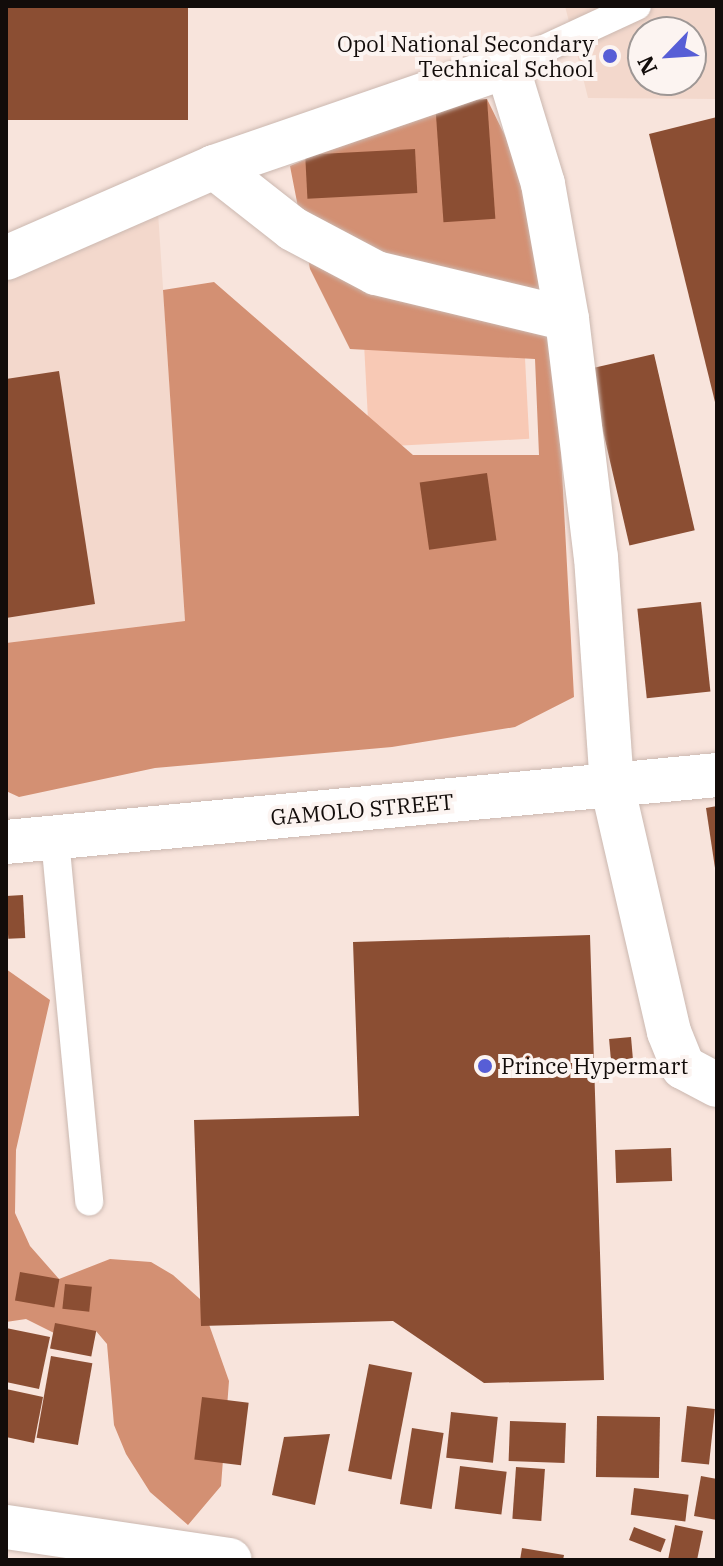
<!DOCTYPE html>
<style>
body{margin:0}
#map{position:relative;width:723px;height:1566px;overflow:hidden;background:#f8e4dc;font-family:"IBM Plex Serif",serif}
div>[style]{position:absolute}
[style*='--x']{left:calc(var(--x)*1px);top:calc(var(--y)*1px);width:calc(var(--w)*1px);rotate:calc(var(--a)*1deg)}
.built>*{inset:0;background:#f3d8cc}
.green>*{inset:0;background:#f8c9b5;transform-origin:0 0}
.forest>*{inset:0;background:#d39073}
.building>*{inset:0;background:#8b4e33;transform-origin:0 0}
.roads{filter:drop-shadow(0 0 2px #cbb8b0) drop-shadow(0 0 2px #cbb8b0)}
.service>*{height:28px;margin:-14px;padding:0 14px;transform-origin:14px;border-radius:14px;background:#fff}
.minor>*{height:44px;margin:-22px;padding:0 22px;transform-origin:22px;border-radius:22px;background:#fff}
.tertiary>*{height:44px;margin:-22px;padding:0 22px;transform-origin:22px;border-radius:22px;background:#fff}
.dots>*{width:22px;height:22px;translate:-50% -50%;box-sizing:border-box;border:4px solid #fcf4f1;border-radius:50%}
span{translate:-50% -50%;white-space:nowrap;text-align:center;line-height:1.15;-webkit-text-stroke:8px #fcf4f1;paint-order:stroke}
.poi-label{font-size:22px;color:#120c0a}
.right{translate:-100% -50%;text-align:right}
.left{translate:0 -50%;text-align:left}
.street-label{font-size:22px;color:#120c0a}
.frame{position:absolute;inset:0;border:8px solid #120c0a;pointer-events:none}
.north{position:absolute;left:627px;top:16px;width:80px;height:80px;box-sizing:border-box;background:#fcf4f1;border:2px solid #9e9795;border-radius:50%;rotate:245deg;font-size:22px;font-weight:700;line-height:32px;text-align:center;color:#120c0a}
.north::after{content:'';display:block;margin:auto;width:28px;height:36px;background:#575ed6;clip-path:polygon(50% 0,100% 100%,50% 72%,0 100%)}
</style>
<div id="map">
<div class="built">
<div style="clip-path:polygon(evenodd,565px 6px,717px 6px,717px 99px,588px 98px,565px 6px,643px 32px,691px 32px,691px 80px,643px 80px,643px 32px)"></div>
<div style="clip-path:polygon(157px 197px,185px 621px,6px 643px,6px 274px)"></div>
</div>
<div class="green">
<div style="left:524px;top:339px;width:100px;height:160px;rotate:87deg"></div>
</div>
<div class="forest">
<div style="clip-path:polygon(487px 99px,510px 146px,539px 247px,559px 415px,574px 697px,515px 727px,392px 747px,155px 768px,19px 797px,6px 791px,6px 643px,185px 621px,163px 290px,214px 282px,413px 455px,539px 455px,535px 359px,350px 349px,310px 269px,290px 166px,404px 118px)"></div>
<div style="clip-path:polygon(6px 969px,50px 1000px,16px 1150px,15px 1213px,30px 1246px,59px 1279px,110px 1259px,151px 1262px,173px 1275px,200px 1299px,229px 1381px,221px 1486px,188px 1525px,150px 1492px,126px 1454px,114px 1425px,107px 1344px,96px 1331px,54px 1333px,26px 1319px,6px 1322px)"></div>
</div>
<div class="building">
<div style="left:6px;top:6px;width:182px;height:114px"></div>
<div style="left:487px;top:99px;width:120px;height:52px;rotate:86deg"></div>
<div style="clip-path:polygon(717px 117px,717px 406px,716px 406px,649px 134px)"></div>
<div style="left:415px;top:149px;width:44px;height:110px;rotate:87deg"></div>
<div style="left:654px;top:354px;width:181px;height:67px;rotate:77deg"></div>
<div style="clip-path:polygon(59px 371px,95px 604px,6px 618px,6px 379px)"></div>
<div style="left:487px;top:473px;width:68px;height:68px;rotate:82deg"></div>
<div style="left:701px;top:602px;width:90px;height:64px;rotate:84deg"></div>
<div style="clip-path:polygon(717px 806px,717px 868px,715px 868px,706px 808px)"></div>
<div style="left:23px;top:895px;width:43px;height:17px;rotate:87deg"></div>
<div style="clip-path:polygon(590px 935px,604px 1380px,484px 1383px,393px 1321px,201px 1326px,194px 1120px,359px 1116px,353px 942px)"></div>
<div style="left:631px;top:1037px;width:23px;height:22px;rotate:85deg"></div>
<div style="left:671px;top:1148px;width:33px;height:56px;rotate:88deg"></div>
<div style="left:20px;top:1272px;width:40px;height:29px;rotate:10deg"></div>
<div style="left:65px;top:1284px;width:27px;height:25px;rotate:6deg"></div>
<div style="left:55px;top:1323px;width:42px;height:26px;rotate:11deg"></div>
<div style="clip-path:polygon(6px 1328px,50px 1337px,39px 1389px,6px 1382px)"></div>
<div style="left:51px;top:1356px;width:42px;height:83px;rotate:10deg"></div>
<div style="left:369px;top:1364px;width:44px;height:109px;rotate:11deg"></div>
<div style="clip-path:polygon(6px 1389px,43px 1397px,34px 1443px,6px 1437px)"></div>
<div style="left:202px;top:1397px;width:47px;height:63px;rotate:7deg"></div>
<div style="left:687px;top:1406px;width:28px;height:56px;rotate:6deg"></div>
<div style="left:451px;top:1412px;width:47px;height:46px;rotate:6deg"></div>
<div style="left:597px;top:1416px;width:63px;height:61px;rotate:1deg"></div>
<div style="left:510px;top:1421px;width:56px;height:40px;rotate:2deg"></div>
<div style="left:412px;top:1428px;width:32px;height:77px;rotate:9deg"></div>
<div style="clip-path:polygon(330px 1434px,315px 1505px,272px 1495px,284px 1437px)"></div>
<div style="left:460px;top:1466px;width:47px;height:43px;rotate:7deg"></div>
<div style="left:516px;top:1467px;width:29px;height:52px;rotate:4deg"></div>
<div style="clip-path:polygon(701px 1476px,717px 1479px,717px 1520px,694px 1516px)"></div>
<div style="left:634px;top:1488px;width:55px;height:27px;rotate:7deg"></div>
<div style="clip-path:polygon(675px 1525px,703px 1531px,697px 1560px,668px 1560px)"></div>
<div style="left:634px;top:1527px;width:34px;height:14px;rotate:21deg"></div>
<div style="clip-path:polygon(522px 1548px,564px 1555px,563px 1560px,520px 1560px)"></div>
</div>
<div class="roads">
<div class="service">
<div style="--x:507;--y:66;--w:143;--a:-24.8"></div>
<div style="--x:55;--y:839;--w:364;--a:84.6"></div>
</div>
<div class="minor">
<div style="--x:214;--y:167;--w:100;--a:38.1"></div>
<div style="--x:293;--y:229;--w:94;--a:27.9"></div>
<div style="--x:376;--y:273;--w:196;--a:13.5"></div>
<div style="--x:6;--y:258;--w:227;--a:-23.6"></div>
<div style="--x:214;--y:167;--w:310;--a:-19"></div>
<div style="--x:507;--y:66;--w:123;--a:73"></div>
<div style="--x:543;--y:184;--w:137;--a:79.9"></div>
<div style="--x:567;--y:319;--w:240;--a:83.1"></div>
<div style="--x:596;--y:557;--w:229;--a:86"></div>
<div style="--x:612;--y:785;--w:253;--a:77"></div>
<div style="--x:669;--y:1032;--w:38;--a:68"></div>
<div style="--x:683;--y:1067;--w:38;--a:28"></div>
<div style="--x:6;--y:1527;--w:226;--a:8.4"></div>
</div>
<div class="tertiary">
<div style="--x:6;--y:842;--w:714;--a:-5.38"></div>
</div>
</div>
<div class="dots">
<div style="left:610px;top:56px;background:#575ed6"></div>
<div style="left:485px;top:1066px;background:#575ed6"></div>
</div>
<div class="poi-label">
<span class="right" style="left:594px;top:56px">Opol National Secondary<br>Technical School</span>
<span class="left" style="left:501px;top:1066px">Prince Hypermart</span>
</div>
<div class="street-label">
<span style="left:362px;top:809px;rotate:-5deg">GAMOLO STREET</span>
</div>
<div class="frame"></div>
<div class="north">N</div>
</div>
